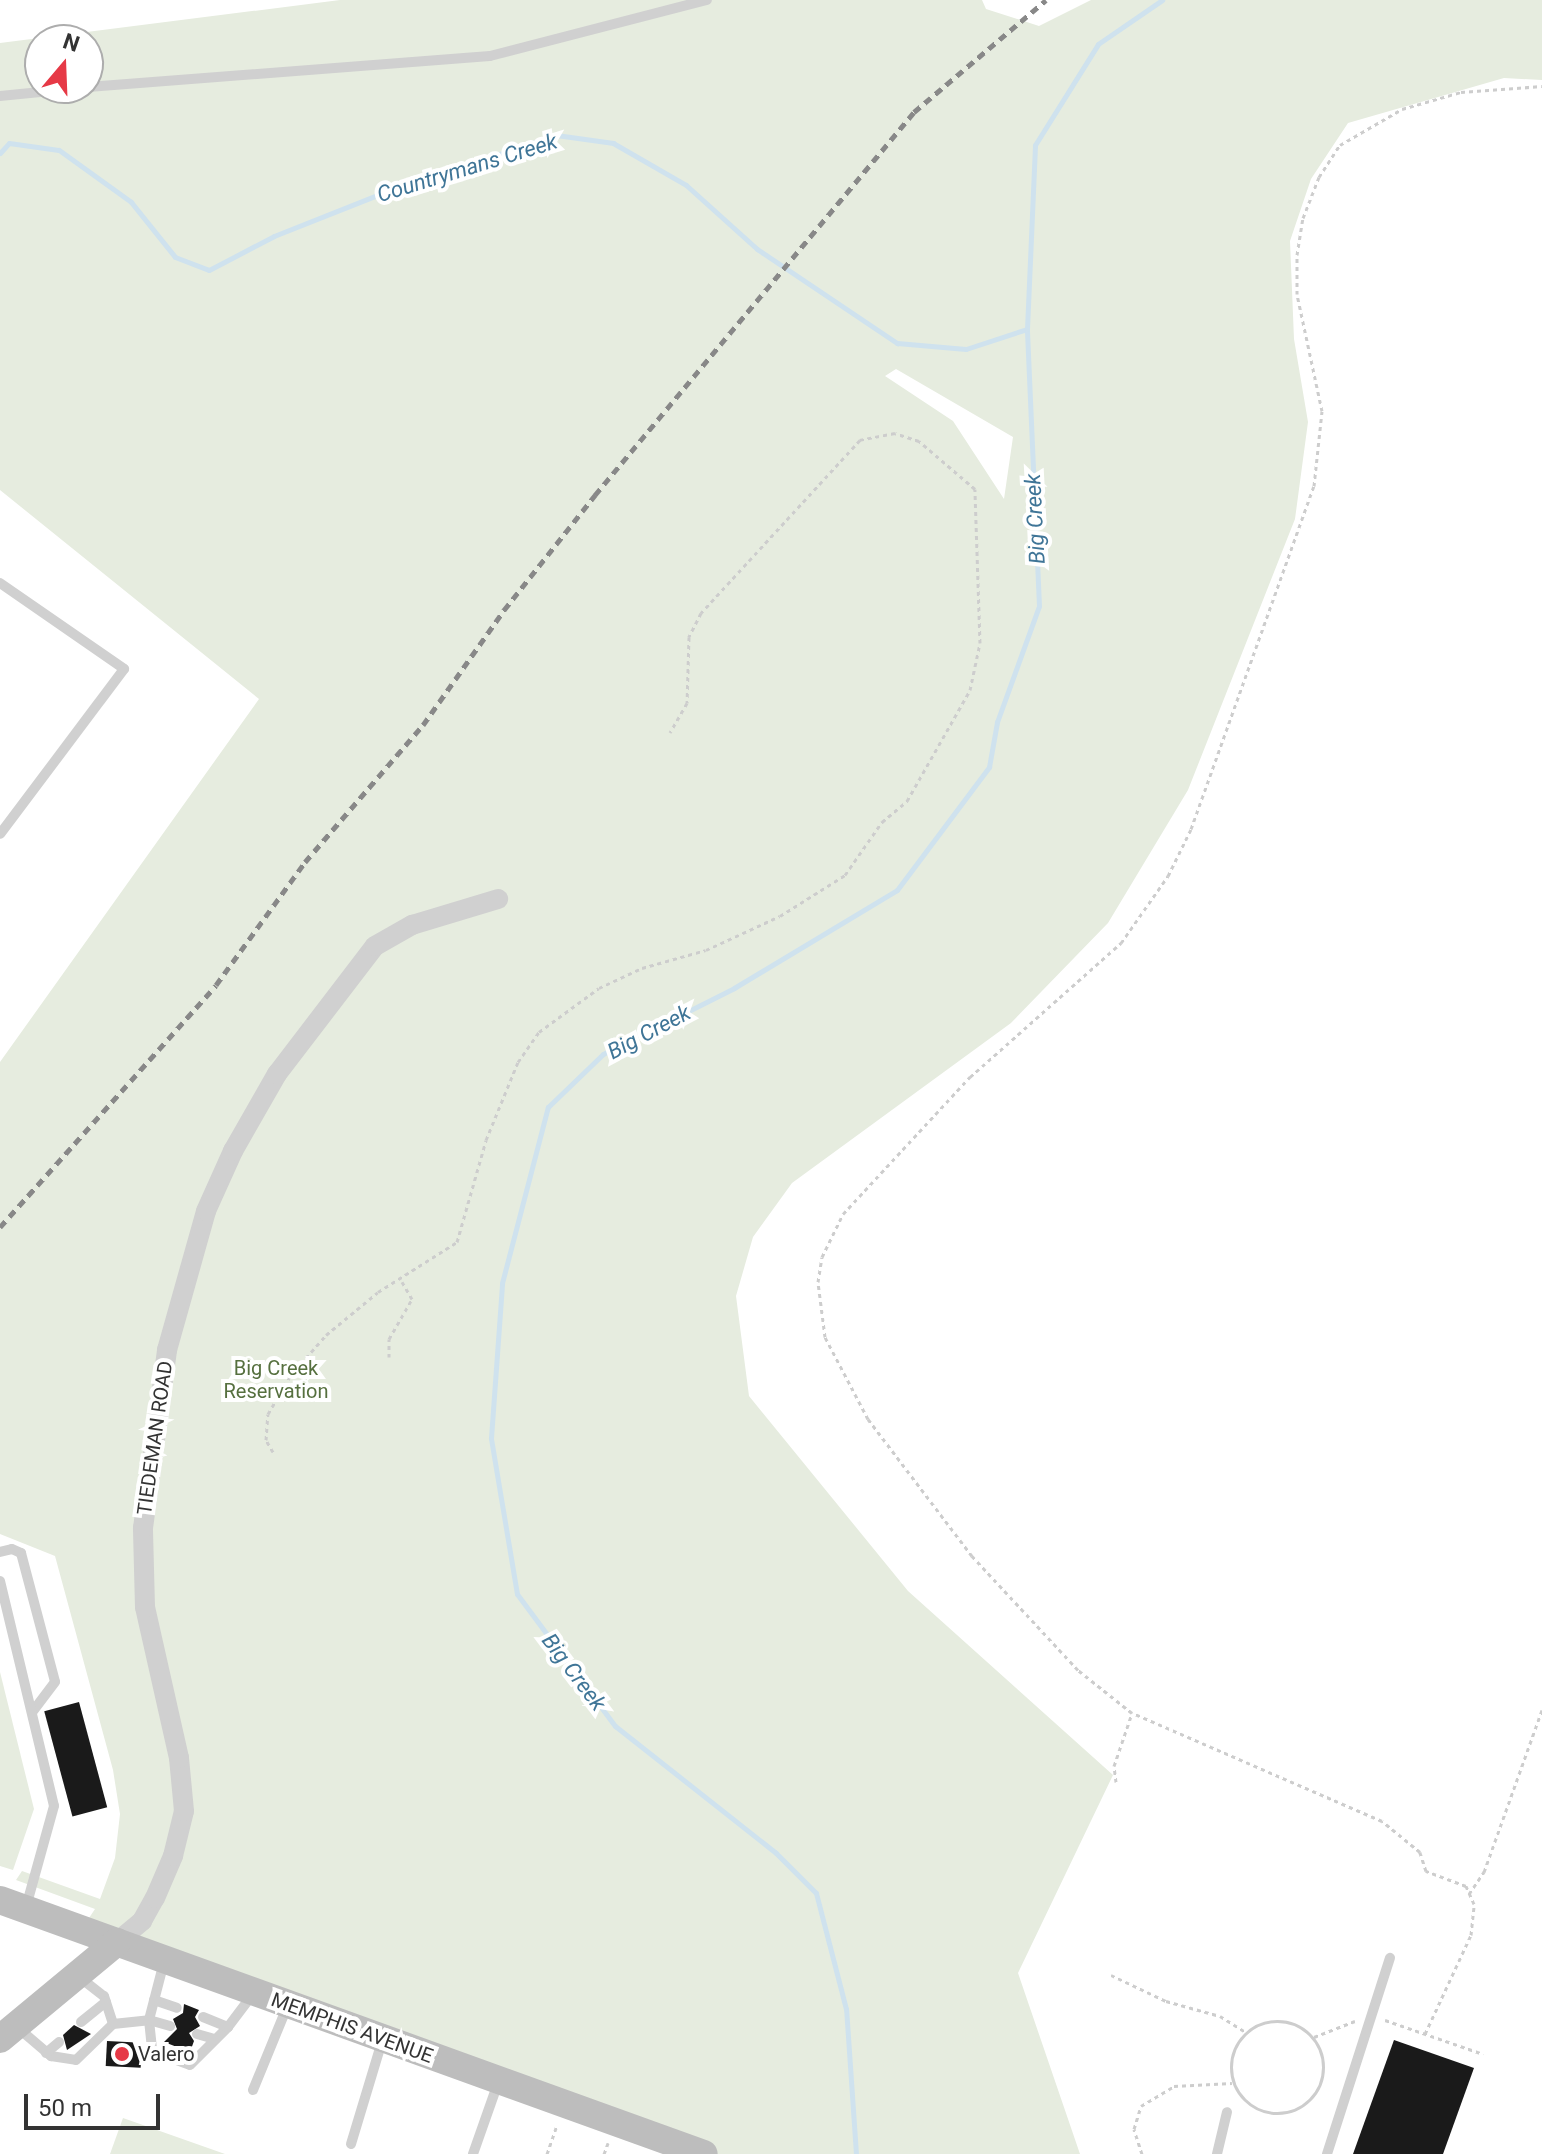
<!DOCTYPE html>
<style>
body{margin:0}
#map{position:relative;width:1542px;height:2154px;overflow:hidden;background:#fff;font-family:Roboto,sans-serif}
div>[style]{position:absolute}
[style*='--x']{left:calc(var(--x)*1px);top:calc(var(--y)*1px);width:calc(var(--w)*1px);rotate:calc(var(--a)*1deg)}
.green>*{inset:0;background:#e6ecdf}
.stream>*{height:5px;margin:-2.5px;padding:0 2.5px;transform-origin:2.5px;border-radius:2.5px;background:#cfe2ee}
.building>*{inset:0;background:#1a1a1a;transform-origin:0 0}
.path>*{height:3px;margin-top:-1.5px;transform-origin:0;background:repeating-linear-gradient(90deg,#cdcdcd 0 4px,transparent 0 8px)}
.path>.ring{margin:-1.5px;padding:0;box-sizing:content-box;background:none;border:3px solid #cdcdcd;border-radius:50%}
.lane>*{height:10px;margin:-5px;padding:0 5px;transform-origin:5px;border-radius:5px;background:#d0d0d0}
.street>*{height:20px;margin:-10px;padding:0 10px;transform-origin:10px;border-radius:10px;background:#d0d0d0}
.secondary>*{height:28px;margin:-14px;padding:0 14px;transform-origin:14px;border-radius:14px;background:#bdbdbd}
.rail>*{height:5px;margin-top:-2.5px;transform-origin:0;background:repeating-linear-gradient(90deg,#888 0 8px,transparent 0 14px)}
.dots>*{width:22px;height:22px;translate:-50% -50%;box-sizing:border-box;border:4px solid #fff;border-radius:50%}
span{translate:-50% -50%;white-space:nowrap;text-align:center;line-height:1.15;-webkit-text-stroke:8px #fff;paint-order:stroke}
.park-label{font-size:20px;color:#56703f}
.street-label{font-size:20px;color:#333}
.poi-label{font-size:20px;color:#333}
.left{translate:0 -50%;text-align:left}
.water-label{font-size:22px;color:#3f7597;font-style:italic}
.north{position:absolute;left:24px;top:24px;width:80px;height:80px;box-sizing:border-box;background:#fff;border:2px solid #adadad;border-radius:50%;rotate:19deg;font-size:22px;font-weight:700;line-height:32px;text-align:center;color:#333}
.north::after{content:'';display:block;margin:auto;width:28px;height:36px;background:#e63946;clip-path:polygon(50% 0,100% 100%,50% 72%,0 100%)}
.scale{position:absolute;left:24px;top:2094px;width:136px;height:36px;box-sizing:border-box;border:4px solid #333;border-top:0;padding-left:10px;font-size:24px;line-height:28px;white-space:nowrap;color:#333;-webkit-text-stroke:6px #fff;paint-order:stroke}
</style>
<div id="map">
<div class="green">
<div style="clip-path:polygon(evenodd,340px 0,982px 0,986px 9px,1039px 26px,1091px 0,1542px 0,1542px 80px,1504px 78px,1348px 123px,1311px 179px,1290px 241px,1294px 339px,1308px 422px,1295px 519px,1188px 790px,1108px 923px,1011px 1023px,792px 1183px,753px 1237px,736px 1296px,749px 1396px,908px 1591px,1113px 1775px,1018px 1973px,1080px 2154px,704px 2154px,81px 1930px,95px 1909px,16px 1880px,22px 1871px,100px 1899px,115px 1858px,120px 1814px,113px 1770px,55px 1556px,0 1534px,0 1062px,259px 699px,0 490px,0 43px,340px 0,40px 40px,88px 40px,88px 88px,40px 88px,40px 40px,340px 0,896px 369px,1013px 437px,1004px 499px,953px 421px,885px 376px,896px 369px)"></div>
<div style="clip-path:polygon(0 1672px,34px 1809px,13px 1870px,0 1866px)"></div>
<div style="clip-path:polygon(123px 2118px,225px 2154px,110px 2154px)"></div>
</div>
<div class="stream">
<div style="--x:0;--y:153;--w:13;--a:-48"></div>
<div style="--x:9;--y:143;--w:50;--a:8"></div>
<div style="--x:59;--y:150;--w:89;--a:35.8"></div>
<div style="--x:131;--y:202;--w:70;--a:51.3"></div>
<div style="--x:175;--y:257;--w:36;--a:21"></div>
<div style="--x:209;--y:270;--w:73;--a:-27.6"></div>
<div style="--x:274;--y:236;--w:119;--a:-21.6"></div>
<div style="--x:385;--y:192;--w:180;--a:-18.4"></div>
<div style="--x:556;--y:135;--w:58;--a:8"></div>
<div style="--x:613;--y:143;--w:84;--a:29.9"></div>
<div style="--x:686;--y:185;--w:96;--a:42"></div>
<div style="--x:757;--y:249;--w:169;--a:33.9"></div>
<div style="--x:897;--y:343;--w:69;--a:5"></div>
<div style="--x:966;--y:349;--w:64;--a:-18.2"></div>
<div style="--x:856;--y:2154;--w:145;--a:-93.9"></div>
<div style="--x:846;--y:2009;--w:120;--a:-104.5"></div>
<div style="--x:816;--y:1893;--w:57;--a:-135"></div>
<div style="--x:776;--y:1853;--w:205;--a:-141.7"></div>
<div style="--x:615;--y:1726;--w:164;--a:-126.6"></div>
<div style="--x:517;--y:1594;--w:158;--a:-99.5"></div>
<div style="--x:491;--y:1438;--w:155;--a:-85.9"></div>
<div style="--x:502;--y:1283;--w:182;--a:-75.4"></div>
<div style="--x:548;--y:1107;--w:76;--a:-43.9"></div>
<div style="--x:603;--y:1054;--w:147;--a:-26.7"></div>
<div style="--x:734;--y:988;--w:190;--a:-31"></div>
<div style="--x:897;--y:890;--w:154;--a:-53.2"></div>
<div style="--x:989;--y:767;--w:46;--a:-79.9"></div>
<div style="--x:997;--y:722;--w:123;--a:-70.1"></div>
<div style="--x:1039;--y:606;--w:277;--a:-92.5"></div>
<div style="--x:1027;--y:329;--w:184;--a:-87.5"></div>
<div style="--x:1035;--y:145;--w:119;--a:-58"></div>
<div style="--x:1098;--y:44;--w:78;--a:-34.5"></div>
</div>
<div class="building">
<div style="left:79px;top:1702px;width:109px;height:36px;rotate:75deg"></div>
<div style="clip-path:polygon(184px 2004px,199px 2010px,195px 2017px,200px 2026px,189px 2033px,194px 2041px,190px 2052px,164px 2042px,177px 2029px,173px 2019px,183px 2013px)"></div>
<div style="clip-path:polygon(74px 2025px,91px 2034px,67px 2050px,63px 2035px)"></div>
<div style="clip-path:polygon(1394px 2040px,1474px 2068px,1443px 2154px,1353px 2154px)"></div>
<div style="left:107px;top:2041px;width:35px;height:25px;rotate:3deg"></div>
</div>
<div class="path">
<div style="--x:389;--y:1357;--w:18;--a:-90"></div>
<div style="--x:389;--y:1339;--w:46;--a:-60.1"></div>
<div style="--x:412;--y:1299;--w:20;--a:-120"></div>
<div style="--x:273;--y:1452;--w:14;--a:-120"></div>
<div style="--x:266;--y:1440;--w:26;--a:-86"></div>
<div style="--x:268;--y:1414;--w:44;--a:-59.9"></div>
<div style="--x:290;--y:1376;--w:55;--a:-48.7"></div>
<div style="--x:326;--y:1335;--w:67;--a:-39.6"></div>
<div style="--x:378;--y:1292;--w:93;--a:-32.3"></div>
<div style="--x:457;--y:1242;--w:106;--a:-74.1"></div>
<div style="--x:486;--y:1140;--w:84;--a:-67.7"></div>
<div style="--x:518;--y:1062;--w:37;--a:-55"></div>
<div style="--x:539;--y:1032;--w:74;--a:-36.3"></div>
<div style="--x:599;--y:988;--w:47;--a:-24.9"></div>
<div style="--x:642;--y:968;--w:66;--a:-15.7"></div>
<div style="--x:706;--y:950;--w:81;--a:-24.7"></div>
<div style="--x:780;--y:916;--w:77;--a:-32.2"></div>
<div style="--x:845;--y:875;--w:65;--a:-55.1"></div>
<div style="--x:882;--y:822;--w:33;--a:-40"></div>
<div style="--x:907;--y:801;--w:128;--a:-60.4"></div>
<div style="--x:970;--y:690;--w:48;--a:-78"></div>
<div style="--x:980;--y:643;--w:154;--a:-91.9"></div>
<div style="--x:975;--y:489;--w:74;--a:-139.4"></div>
<div style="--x:919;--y:441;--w:25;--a:-162"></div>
<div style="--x:895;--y:433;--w:36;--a:169"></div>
<div style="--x:860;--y:440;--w:235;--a:132.6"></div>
<div style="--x:701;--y:613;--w:27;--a:117"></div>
<div style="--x:689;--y:637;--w:66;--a:91.7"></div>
<div style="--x:687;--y:703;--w:34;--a:120"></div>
<div style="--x:1116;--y:1782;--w:16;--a:-97"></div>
<div style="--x:1114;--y:1766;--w:56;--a:-71.2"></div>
<div style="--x:1469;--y:1894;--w:27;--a:-56"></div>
<div style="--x:1484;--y:1872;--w:172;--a:-70.3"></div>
<div style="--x:1111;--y:1975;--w:61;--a:25.3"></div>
<div style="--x:1166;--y:2001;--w:56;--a:15.5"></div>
<div style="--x:1220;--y:2016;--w:31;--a:32"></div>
<div style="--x:1385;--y:2020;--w:104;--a:19.1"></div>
<div class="ring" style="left:1231px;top:2021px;width:89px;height:89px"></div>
<div style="--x:1425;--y:2034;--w:109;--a:-65.1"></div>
<div style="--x:1471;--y:1935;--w:31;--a:-84"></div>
<div style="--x:1474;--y:1904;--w:20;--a:-114"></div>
<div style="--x:1466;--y:1886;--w:43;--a:-159.4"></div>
<div style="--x:1426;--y:1871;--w:20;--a:-108"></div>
<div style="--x:1420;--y:1852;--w:49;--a:-140.8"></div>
<div style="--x:1382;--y:1821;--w:272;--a:-156.6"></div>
<div style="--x:1132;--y:1713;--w:69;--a:-141.5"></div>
<div style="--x:1078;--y:1670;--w:156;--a:-132.9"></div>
<div style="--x:972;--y:1556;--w:172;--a:-127.2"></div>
<div style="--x:868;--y:1419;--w:93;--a:-117.7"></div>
<div style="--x:825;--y:1337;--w:55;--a:-97.3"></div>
<div style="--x:818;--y:1282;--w:25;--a:-81"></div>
<div style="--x:822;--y:1257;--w:48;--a:-64"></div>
<div style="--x:843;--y:1214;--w:187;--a:-47.2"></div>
<div style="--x:970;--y:1077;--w:202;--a:-41.6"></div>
<div style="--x:1121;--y:943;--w:82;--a:-55"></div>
<div style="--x:1168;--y:876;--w:52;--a:-63.9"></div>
<div style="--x:1191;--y:829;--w:364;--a:-70.3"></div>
<div style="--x:1314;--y:486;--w:75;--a:-83.9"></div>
<div style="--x:1322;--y:411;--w:120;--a:-102.1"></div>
<div style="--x:1297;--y:294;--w:39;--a:-90"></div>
<div style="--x:1297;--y:255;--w:37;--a:-81"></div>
<div style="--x:1303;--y:218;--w:44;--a:-68.7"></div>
<div style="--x:1319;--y:177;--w:38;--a:-57"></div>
<div style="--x:1340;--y:145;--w:72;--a:-30.1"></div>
<div style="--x:1402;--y:109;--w:61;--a:-16.1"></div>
<div style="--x:1461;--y:92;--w:81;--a:-4.2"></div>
<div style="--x:1314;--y:2037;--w:44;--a:-21.3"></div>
<div style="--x:547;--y:2154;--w:31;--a:-71"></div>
<div style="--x:604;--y:2154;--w:12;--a:-70"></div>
<div style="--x:1142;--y:2154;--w:26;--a:-108"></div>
<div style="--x:1134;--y:2129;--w:24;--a:-73"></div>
<div style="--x:1141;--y:2106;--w:39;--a:-31"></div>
<div style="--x:1174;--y:2086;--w:58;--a:-3"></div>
</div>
<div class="lane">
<div style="--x:88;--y:87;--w:403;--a:-4.4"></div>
<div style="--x:490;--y:56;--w:224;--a:-14.5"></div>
<div style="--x:0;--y:96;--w:81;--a:-5.6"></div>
<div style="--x:0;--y:583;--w:151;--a:34.7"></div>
<div style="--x:124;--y:669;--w:206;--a:126.9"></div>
<div style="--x:0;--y:1552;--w:12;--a:-14"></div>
<div style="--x:12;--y:1549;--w:10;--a:24"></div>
<div style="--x:21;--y:1553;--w:133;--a:75.2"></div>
<div style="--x:55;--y:1682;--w:38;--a:127"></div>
<div style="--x:0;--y:1581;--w:231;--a:76.5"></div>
<div style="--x:54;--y:1806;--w:105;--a:105.5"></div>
<div style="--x:164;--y:1962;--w:60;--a:104.5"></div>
<div style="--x:149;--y:2020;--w:31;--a:84"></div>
<div style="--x:152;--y:2051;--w:40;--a:20.2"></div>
<div style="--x:190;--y:2065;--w:54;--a:-45"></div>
<div style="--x:78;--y:1976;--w:33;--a:38"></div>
<div style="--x:104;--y:1996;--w:29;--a:72"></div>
<div style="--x:154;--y:2000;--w:24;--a:19"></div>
<div style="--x:203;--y:2017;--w:27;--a:22"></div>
<div style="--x:228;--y:2027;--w:41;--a:-52.9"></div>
<div style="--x:81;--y:2022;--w:32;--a:-39"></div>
<div style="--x:17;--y:2027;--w:45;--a:40.5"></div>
<div style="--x:51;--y:2056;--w:25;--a:9"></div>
<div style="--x:76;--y:2060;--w:52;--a:-44.2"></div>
<div style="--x:113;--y:2024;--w:36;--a:-6"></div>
<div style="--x:149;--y:2020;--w:22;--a:16"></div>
<div style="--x:197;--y:2034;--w:19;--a:16"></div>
<div style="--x:46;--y:2053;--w:17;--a:-40"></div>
<div style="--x:253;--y:2090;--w:90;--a:-67.7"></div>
<div style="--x:351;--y:2144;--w:108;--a:-73.2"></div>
<div style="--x:473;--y:2154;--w:75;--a:-70.6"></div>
<div style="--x:1217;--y:2154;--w:43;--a:-76.6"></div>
<div style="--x:1327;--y:2154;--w:206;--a:-72.2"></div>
</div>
<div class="street">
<div style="--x:117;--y:1942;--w:33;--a:-40"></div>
<div style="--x:142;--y:1921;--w:26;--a:-61"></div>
<div style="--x:155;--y:1898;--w:46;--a:-66.8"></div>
<div style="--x:173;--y:1856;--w:46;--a:-76.3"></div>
<div style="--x:184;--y:1811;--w:53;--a:-95.4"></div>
<div style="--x:179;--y:1758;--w:155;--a:-102.7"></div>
<div style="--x:145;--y:1607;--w:79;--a:-91.5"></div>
<div style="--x:143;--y:1528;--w:180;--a:-82.3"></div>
<div style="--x:167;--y:1350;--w:144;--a:-74.3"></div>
<div style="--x:206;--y:1211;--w:66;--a:-65.8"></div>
<div style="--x:233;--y:1151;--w:89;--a:-60.3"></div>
<div style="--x:277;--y:1074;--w:161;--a:-52.6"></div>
<div style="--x:375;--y:946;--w:43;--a:-29.6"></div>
<div style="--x:412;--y:925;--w:90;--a:-16.8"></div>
</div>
<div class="secondary">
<div style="--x:0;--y:1900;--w:748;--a:19.84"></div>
<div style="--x:0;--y:2039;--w:152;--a:-39.7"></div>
</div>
<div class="rail">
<div style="--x:0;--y:1227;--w:324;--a:-48.2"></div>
<div style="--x:216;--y:985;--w:152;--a:-54.1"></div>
<div style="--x:305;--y:862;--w:181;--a:-49.3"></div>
<div style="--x:423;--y:725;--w:141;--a:-54.8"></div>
<div style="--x:504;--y:610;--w:147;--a:-51.6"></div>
<div style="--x:595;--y:495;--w:498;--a:-50.2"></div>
<div style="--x:914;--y:112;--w:173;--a:-40.3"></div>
</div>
<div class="dots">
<div style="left:122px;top:2054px;background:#e63946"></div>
</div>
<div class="park-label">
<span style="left:276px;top:1380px">Big Creek<br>Reservation</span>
</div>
<div class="street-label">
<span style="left:155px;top:1438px;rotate:-82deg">TIEDEMAN ROAD</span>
<span style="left:352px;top:2028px;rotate:20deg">MEMPHIS AVENUE</span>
</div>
<div class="poi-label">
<span class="left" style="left:138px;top:2054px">Valero</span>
</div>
<div class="water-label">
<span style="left:467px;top:168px;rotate:-17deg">Countrymans Creek</span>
<span style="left:1035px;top:519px;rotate:-93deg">Big Creek</span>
<span style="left:649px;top:1032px;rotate:-28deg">Big Creek</span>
<span style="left:574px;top:1672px;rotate:53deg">Big Creek</span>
</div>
<div class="north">N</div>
<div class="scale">50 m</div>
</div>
